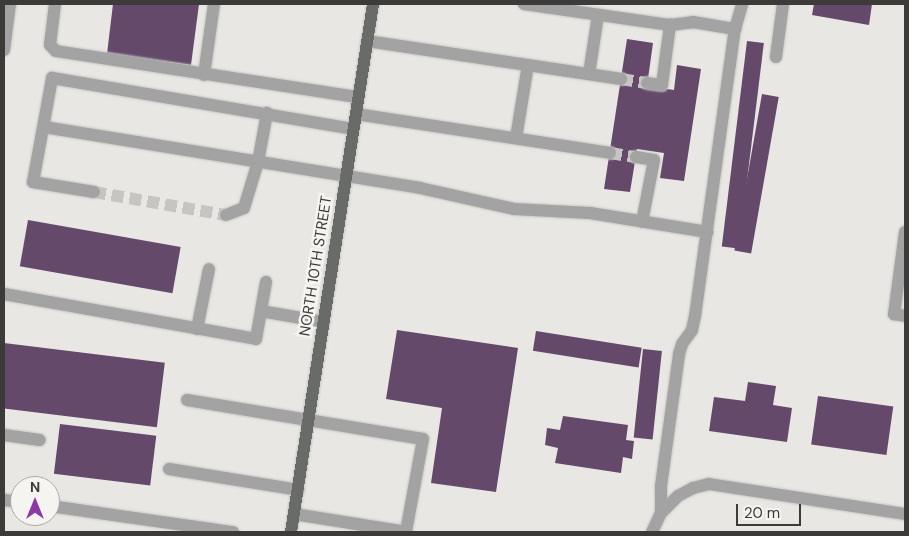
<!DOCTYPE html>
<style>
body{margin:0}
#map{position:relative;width:909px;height:536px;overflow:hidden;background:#e9e7e3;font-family:"DM Sans",sans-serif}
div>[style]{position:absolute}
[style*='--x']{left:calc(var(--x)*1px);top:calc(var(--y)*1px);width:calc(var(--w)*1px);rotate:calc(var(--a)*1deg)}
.building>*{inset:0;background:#64496b;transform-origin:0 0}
.minor-tunnel>*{height:12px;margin-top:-6px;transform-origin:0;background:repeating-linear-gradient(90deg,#c6c5c1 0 12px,transparent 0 18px)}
.roads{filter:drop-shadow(0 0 1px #c6c5c1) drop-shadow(0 0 1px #c6c5c1)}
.minor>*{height:12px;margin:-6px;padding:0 6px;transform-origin:6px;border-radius:6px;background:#a2a3a2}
.major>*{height:12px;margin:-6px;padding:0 6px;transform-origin:6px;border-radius:6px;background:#696b69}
span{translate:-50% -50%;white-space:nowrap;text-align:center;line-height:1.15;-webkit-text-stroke:5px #f6f4f0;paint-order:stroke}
.street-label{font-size:15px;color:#3c3b39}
.frame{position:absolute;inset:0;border:5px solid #3c3b39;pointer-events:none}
.north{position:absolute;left:10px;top:476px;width:50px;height:50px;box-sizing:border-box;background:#f6f4f0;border:1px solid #acaaa7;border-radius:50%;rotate:0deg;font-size:14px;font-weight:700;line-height:20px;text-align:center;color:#3c3b39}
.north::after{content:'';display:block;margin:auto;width:18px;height:22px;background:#8d37a4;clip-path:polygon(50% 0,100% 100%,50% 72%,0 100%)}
.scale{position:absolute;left:736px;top:504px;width:65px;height:22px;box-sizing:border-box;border:2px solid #3c3b39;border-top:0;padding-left:6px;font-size:15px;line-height:18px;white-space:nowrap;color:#3c3b39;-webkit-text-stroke:4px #f6f4f0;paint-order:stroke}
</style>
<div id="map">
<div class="building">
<div style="clip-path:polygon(113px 4px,199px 4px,191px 65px,107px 54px)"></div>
<div style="clip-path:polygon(814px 4px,872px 4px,869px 25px,812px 15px)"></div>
<div style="clip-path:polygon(627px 39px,653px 43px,647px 86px,674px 90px,677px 65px,701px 69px,684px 181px,660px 178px,664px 153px,637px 149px,630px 192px,604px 189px)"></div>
<div style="left:747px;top:41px;width:17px;height:207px;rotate:7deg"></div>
<div style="left:762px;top:94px;width:17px;height:159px;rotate:10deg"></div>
<div style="left:28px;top:220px;width:155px;height:47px;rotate:10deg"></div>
<div style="clip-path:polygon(397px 330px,518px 348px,496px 492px,431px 483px,442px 408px,386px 399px)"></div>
<div style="left:536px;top:331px;width:107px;height:20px;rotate:9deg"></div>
<div style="left:4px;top:343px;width:162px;height:65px;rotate:7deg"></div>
<div style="left:643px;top:349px;width:19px;height:89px;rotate:6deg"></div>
<div style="clip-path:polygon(748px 382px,776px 386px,773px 405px,792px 408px,787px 442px,709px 431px,714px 397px,745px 401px)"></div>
<div style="left:818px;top:396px;width:76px;height:49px;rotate:8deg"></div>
<div style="clip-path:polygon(563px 416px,628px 425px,626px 440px,634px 441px,632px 459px,623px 457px,621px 473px,555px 463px,558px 448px,545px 445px,547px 428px,560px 430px)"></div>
<div style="left:60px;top:424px;width:97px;height:50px;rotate:7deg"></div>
</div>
<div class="minor-tunnel">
<div style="--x:621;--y:79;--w:26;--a:9"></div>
<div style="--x:610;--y:153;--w:26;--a:9"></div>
<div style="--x:94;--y:192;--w:134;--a:9.9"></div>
</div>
<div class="roads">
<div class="minor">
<div style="--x:55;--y:4;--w:41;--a:97"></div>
<div style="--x:50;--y:45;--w:8;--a:45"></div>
<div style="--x:56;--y:51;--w:305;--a:8.7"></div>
<div style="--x:524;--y:4;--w:148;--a:8.2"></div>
<div style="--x:670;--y:25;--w:23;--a:-7"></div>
<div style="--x:693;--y:22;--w:43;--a:9.5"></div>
<div style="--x:367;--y:41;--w:257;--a:8.5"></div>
<div style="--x:4;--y:50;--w:46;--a:-82.6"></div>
<div style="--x:776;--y:57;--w:53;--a:-82.5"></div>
<div style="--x:589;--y:74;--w:60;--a:-81.3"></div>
<div style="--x:204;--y:75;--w:72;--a:-82"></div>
<div style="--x:647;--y:83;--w:15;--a:8"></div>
<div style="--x:662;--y:85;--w:61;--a:-82.4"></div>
<div style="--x:356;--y:114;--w:257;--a:8.7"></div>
<div style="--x:44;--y:127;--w:381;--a:9.2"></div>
<div style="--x:420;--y:188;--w:96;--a:12.6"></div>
<div style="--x:514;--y:209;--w:76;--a:3"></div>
<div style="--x:590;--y:213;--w:119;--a:9.2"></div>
<div style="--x:516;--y:138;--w:74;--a:-80.7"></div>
<div style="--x:636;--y:157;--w:18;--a:9"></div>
<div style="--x:654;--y:160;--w:63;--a:101"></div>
<div style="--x:94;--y:192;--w:62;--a:-170.7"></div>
<div style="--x:33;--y:182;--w:106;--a:-79.6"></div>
<div style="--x:52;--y:78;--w:305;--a:9.6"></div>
<div style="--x:226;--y:215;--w:19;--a:-21"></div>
<div style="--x:244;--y:208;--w:48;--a:-73.1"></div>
<div style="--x:258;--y:162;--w:50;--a:-79.6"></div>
<div style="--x:905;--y:232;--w:83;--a:97.6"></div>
<div style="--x:894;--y:314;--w:11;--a:10"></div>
<div style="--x:266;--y:282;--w:29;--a:100"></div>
<div style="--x:261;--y:311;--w:64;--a:9.9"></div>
<div style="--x:4;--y:294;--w:256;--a:10.1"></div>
<div style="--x:256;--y:339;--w:28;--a:-80"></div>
<div style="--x:197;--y:329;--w:61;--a:-78.7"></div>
<div style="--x:187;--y:400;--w:239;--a:9.4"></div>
<div style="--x:423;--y:439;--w:95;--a:100.4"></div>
<div style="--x:4;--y:435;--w:36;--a:8"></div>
<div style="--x:169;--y:469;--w:131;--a:9.2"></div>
<div style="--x:4;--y:500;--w:16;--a:7"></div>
<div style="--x:50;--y:506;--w:185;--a:8.1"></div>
<div style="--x:661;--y:513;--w:27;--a:-90"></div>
<div style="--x:661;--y:486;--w:133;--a:-82.2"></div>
<div style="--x:679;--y:354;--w:10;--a:-73"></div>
<div style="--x:682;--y:344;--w:17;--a:-54"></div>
<div style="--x:692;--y:330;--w:14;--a:-78"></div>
<div style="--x:695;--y:316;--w:290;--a:-82.1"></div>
<div style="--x:735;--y:29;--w:26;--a:-74"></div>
<div style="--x:294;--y:514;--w:114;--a:9.1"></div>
<div style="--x:652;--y:532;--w:21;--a:-65"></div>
<div style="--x:661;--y:513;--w:24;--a:-45"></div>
<div style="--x:678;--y:496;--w:17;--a:-28"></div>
<div style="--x:693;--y:488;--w:16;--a:-14"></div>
<div style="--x:709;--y:484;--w:198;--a:8.7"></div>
</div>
<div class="major">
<div style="--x:291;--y:532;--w:534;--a:-81.17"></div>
</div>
</div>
<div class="street-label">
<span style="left:316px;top:266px;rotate:-81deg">NORTH 10TH STREET</span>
</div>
<div class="frame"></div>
<div class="north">N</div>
<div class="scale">20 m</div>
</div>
